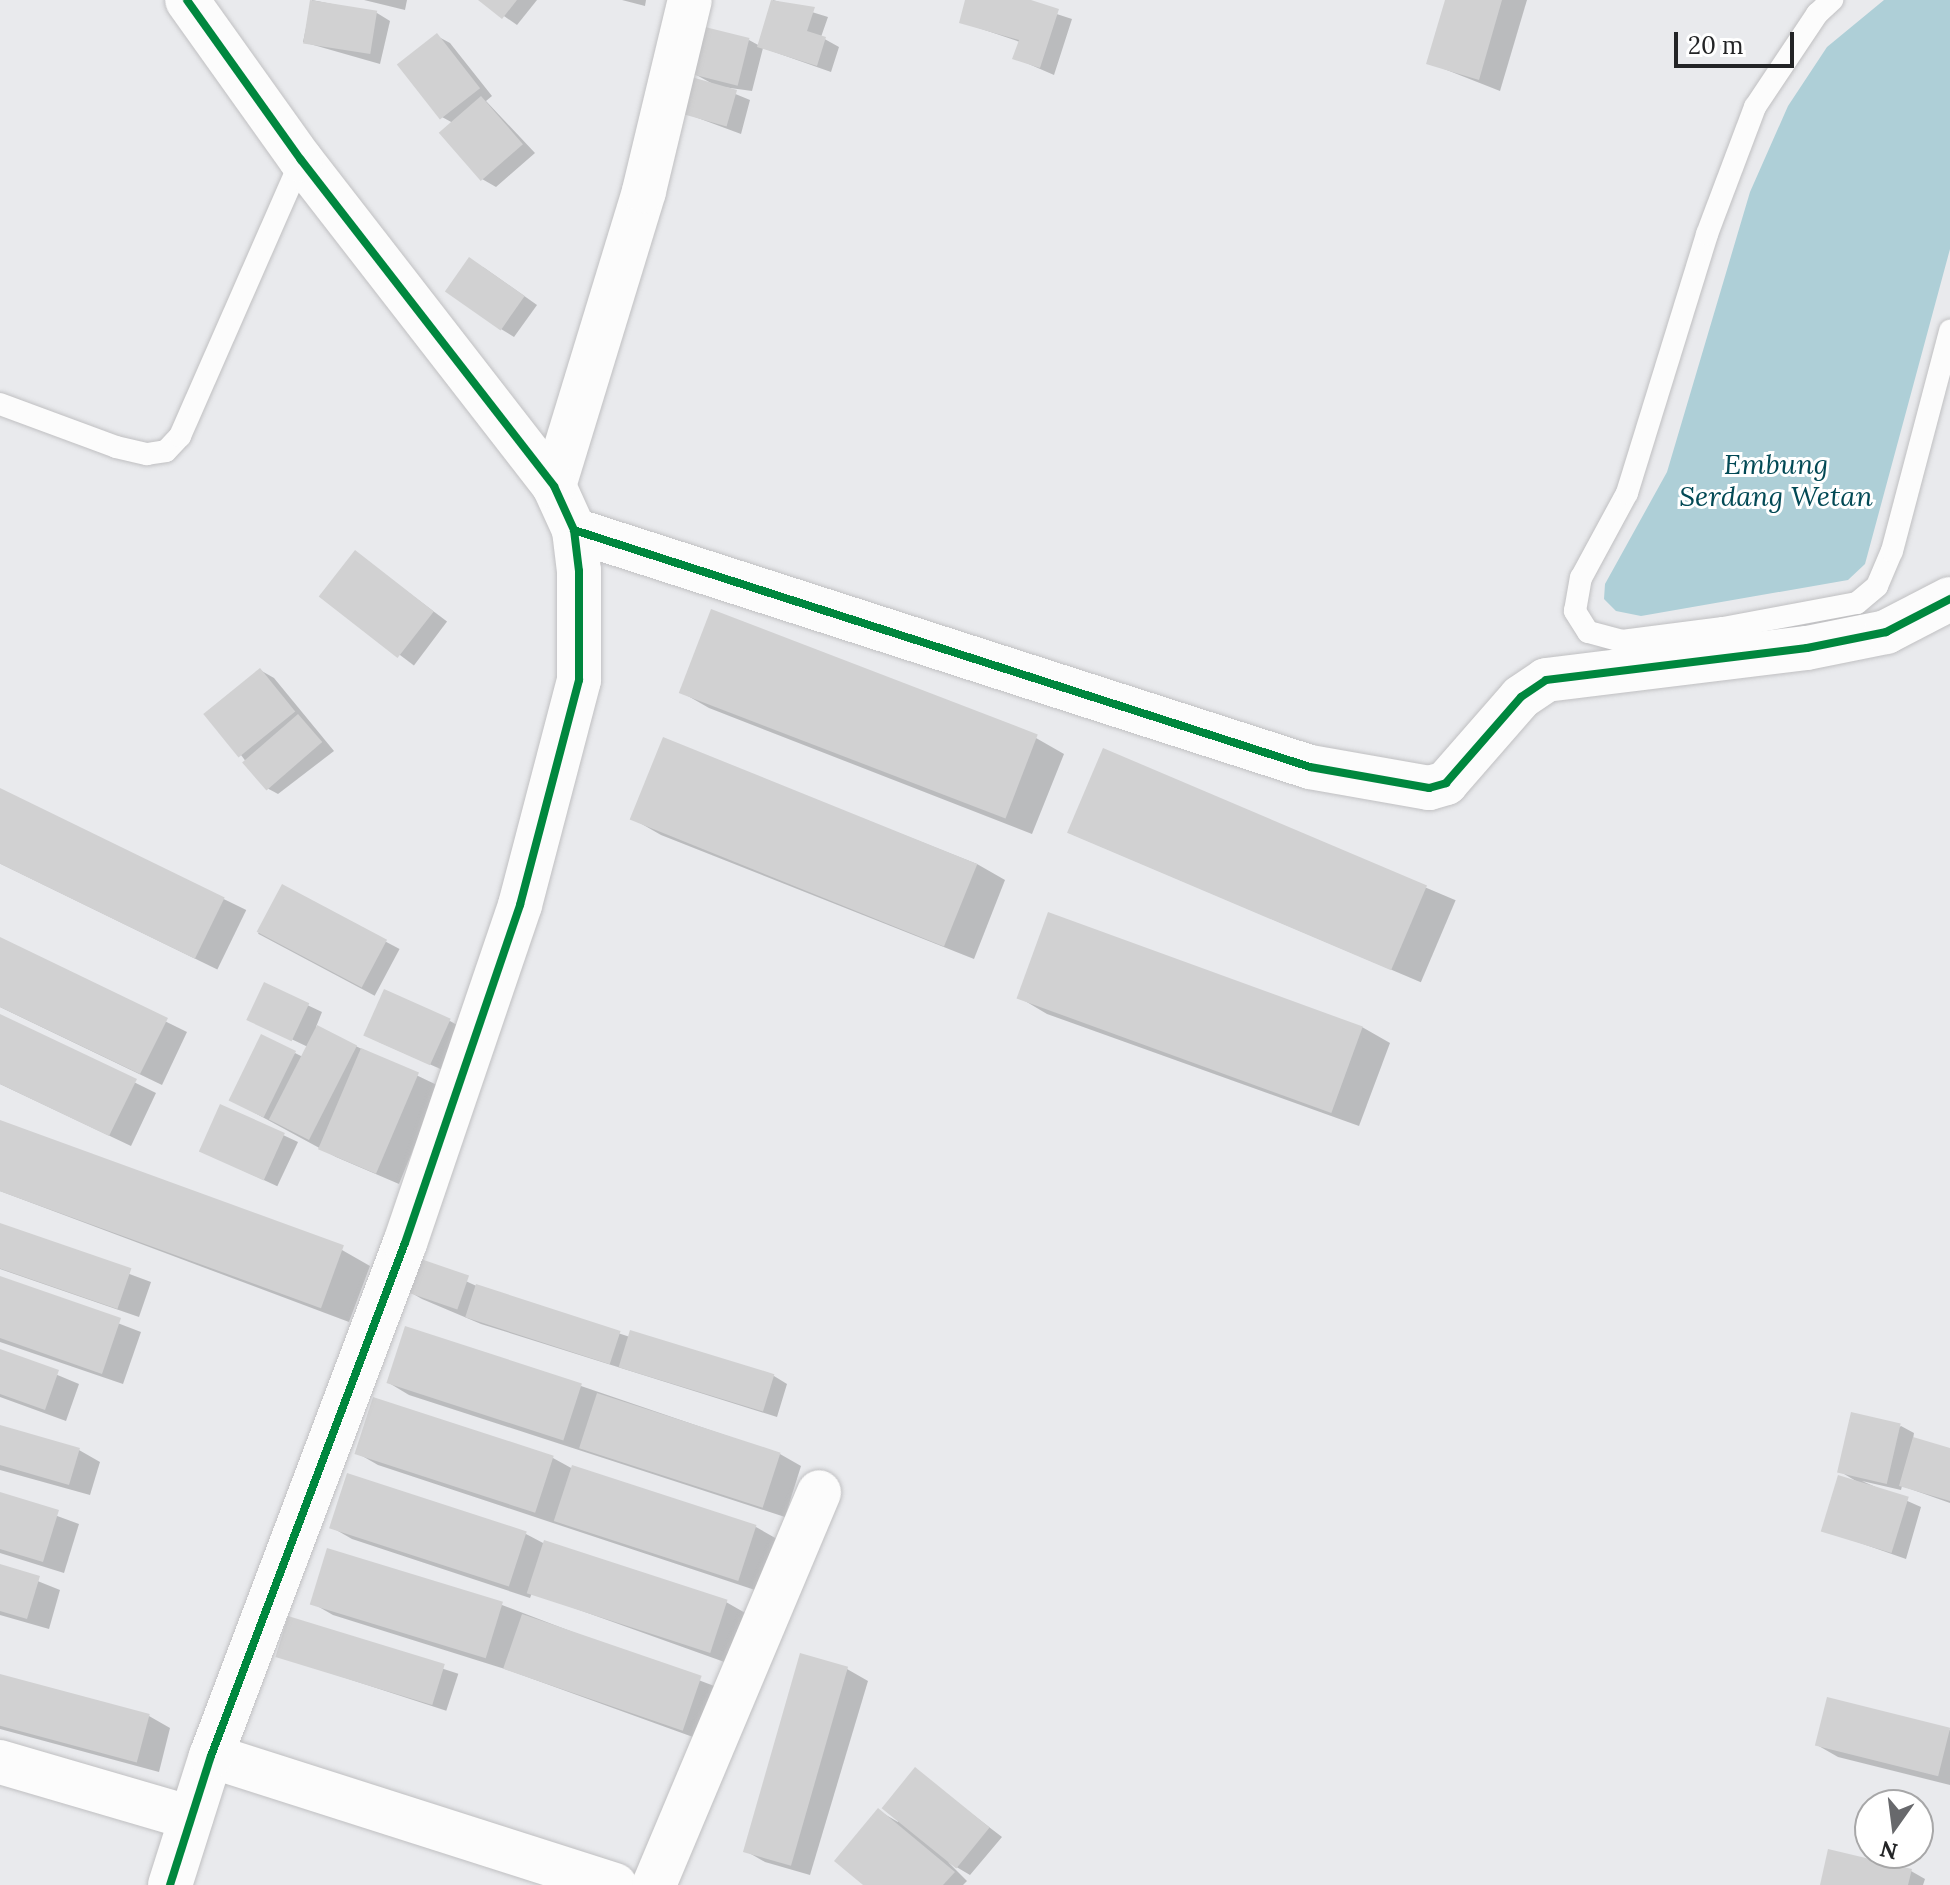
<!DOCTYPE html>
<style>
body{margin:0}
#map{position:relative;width:1950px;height:1885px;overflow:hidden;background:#e9eaed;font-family:Lora,serif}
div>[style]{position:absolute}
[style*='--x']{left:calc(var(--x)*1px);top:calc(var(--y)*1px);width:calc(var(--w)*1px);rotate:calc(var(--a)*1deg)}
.water>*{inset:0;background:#aecfd7}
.shadow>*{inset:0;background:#0003;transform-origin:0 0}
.building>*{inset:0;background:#d1d1d2;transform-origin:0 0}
.roads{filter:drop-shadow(0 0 2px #c0c0c2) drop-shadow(0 0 2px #c0c0c2)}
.lane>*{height:22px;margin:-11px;padding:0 11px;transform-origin:11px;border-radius:11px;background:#fcfcfc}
.street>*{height:44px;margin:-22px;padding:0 22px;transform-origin:22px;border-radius:22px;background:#fcfcfc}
.cycleway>*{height:8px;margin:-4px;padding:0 4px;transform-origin:4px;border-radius:4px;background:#00873e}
span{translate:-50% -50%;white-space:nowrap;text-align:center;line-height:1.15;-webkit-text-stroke:6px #fff;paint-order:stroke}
.water-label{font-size:28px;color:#024955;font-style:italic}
.north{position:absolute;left:1854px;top:1789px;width:80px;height:80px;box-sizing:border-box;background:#fff;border:2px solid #a7a7a8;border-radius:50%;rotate:194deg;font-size:22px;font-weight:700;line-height:32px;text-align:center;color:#232426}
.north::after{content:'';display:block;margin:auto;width:28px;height:36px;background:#68696c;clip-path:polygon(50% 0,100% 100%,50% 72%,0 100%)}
.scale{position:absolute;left:1674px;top:32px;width:120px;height:36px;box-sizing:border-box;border:4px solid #232426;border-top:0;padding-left:10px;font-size:24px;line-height:28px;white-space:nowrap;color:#232426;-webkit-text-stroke:6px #fff;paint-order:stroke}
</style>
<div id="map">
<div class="water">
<div style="clip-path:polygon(1884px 0,1950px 0,1950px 249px,1865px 564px,1848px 580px,1641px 616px,1616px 611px,1604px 599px,1605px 584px,1667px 472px,1750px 192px,1788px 106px,1827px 47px)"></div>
</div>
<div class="shadow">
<div style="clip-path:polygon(312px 0,377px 13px,390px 21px,380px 64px,303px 42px)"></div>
<div style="clip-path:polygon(364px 0,407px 0,405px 10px)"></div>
<div style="clip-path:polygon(481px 0,537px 0,517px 25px)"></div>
<div style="clip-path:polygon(622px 0,646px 0,645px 6px)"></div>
<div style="clip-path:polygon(773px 0,828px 17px,821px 37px,839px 47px,831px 72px,763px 48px,752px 91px,716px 86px,750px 100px,741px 134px,679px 111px,711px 83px,691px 72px,749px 40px,760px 46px)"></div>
<div style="clip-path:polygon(967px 0,1014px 0,1072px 19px,1054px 75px,1015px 58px,1020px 42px,961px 22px)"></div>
<div style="clip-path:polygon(1447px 0,1527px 0,1500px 91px,1429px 63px)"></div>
<div style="clip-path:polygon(437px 36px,450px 43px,492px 96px,486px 101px,535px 153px,496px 187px,482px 179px,453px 123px,442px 117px)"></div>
<div style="clip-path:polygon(483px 267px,537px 305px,514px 337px,501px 329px)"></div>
<div style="left:356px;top:553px;width:114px;height:55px;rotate:37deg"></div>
<div style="clip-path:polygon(260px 670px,274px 678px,334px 751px,278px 794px,265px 787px,241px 755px)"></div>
<div style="clip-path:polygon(681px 692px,1036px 738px,1064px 754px,1032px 834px,709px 708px)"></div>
<div style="clip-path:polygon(664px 740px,977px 864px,1005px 880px,974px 959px,661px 835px,633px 819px)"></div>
<div style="left:1104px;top:751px;width:382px;height:89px;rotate:23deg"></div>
<div style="left:0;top:790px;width:274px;height:66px;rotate:26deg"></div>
<div style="left:283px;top:887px;width:132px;height:53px;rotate:28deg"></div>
<div style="clip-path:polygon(0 940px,187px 1032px,162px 1085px,0 1007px)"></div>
<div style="clip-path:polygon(265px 985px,322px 1012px,316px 1027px,439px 1086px,399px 1184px,336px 1157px,244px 1107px,295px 1053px,303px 1057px,308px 1047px,249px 1019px)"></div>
<div style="clip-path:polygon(1020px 998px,1362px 1027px,1390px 1043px,1359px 1126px,1047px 1014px)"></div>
<div style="clip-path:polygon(0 1016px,156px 1093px,131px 1146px,0 1084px)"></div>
<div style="clip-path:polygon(450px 1021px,464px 1029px,445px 1071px,379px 1042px)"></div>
<div style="left:221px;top:1106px;width:85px;height:49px;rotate:25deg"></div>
<div style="clip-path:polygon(0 1122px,342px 1250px,370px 1266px,349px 1322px,0 1191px)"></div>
<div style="clip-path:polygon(0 1226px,151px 1282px,139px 1317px,0 1269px)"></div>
<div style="clip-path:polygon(419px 1260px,481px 1288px,630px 1337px,774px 1376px,787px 1384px,777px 1417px,481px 1324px,422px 1299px,408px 1291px)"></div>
<div style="clip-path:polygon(0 1278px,141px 1332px,123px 1384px,0 1342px)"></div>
<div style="clip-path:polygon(0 1351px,79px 1384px,66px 1421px,0 1397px)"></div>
<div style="clip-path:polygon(389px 1383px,581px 1386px,780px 1454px,801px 1466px,785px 1517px,409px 1395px)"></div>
<div style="clip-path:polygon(1901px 1426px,1914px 1433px,1913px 1439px,1950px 1450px,1950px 1503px,1902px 1486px,1901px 1490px,1862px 1481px,1921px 1507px,1906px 1559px,1823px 1530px,1856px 1481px,1839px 1471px)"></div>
<div style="clip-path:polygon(0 1427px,79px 1450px,100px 1462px,90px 1495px,0 1470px)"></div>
<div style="clip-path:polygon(357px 1453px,553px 1458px,573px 1469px,756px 1527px,777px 1539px,761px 1592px,378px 1465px)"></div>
<div style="clip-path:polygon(0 1495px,79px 1524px,64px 1573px,0 1553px)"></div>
<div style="clip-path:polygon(331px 1527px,526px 1534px,545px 1544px,726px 1602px,747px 1614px,730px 1664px,532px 1593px,530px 1598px,352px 1539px)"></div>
<div style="clip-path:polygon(0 1566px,60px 1590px,49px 1629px,0 1615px)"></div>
<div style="clip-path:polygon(312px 1603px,502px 1605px,722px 1689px,704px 1741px,508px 1670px,333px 1615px)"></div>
<div style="left:290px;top:1619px;width:177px;height:39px;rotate:18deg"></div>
<div style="clip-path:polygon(847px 1669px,868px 1681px,810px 1875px,765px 1862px,744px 1850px)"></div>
<div style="clip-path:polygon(0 1676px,149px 1716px,170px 1728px,159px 1772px,0 1729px)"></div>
<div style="clip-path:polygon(1950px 1730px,1950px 1785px,1838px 1757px,1817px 1745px)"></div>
<div style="clip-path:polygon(915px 1770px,1002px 1837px,970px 1875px,948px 1862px,967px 1881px,963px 1885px,866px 1885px,879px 1811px,898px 1822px)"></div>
<div style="clip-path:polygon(1911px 1871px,1925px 1879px,1923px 1885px,1822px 1885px)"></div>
</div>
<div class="building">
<div style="left:310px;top:0;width:68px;height:44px;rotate:9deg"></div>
<div style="clip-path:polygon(478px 0,517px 0,502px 19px)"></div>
<div style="clip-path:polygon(771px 0,815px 7px,807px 31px,826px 37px,817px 66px,757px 47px)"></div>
<div style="clip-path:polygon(965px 0,1031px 0,1059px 9px,1040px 68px,1012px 59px,1019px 40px,959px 23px)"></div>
<div style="clip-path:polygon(1445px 0,1502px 0,1479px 80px,1426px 64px)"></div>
<div style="left:701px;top:26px;width:50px;height:49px;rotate:14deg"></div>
<div style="left:437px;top:33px;width:70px;height:51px;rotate:52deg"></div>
<div style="left:688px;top:76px;width:51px;height:38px;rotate:16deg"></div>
<div style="left:481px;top:96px;width:64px;height:56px;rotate:49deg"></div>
<div style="left:469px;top:257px;width:68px;height:42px;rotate:35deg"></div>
<div style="left:355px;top:550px;width:100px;height:59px;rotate:38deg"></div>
<div style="left:711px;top:609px;width:350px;height:90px;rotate:21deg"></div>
<div style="left:260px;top:668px;width:56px;height:73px;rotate:51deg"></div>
<div style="left:298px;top:714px;width:37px;height:74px;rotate:49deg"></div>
<div style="left:663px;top:737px;width:339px;height:89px;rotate:22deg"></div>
<div style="left:1103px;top:748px;width:352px;height:92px;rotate:23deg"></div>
<div style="left:0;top:788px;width:250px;height:68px;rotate:26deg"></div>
<div style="left:282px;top:884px;width:119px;height:54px;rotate:28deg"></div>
<div style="left:1048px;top:912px;width:335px;height:92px;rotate:20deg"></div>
<div style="clip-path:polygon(0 937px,168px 1018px,140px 1074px,0 1007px)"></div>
<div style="left:264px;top:982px;width:50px;height:42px;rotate:25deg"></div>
<div style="left:384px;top:989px;width:73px;height:51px;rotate:24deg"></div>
<div style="clip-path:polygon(0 1014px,137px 1079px,109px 1136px,0 1084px)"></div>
<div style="left:317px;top:1025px;width:45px;height:106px;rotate:27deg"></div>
<div style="left:261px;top:1034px;width:39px;height:74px;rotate:26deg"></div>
<div style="left:361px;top:1048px;width:63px;height:110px;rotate:23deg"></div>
<div style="left:220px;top:1104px;width:71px;height:52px;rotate:24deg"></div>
<div style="left:0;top:1120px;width:366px;height:67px;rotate:20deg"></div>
<div style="left:0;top:1223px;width:139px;height:43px;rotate:19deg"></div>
<div style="left:418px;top:1258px;width:54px;height:36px;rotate:19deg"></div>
<div style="clip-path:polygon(0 1276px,121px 1318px,102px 1374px,0 1338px)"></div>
<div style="left:476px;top:1284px;width:152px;height:35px;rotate:18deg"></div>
<div style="left:405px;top:1326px;width:186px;height:60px;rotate:18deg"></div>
<div style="left:630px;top:1330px;width:151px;height:39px;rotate:17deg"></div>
<div style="clip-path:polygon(0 1349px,59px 1370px,45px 1410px,0 1394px)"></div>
<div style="left:597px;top:1393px;width:193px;height:58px;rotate:18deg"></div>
<div style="left:373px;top:1397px;width:190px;height:60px;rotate:18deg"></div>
<div style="left:1851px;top:1412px;width:51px;height:62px;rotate:13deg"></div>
<div style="clip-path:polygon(0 1425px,80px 1448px,69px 1485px,0 1465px)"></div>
<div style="clip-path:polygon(1913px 1437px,1950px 1448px,1950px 1501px,1899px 1486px)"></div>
<div style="left:572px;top:1465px;width:194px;height:59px;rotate:18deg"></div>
<div style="left:347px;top:1473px;width:189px;height:58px;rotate:18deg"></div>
<div style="left:1838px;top:1475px;width:74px;height:59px;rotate:17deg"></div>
<div style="clip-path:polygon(0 1492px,59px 1510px,43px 1562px,0 1549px)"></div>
<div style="left:544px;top:1540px;width:193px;height:56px;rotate:18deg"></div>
<div style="left:327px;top:1548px;width:184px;height:59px;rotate:17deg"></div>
<div style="clip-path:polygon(0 1564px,40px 1576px,27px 1619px,0 1611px)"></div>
<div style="left:522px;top:1614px;width:190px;height:58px;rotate:19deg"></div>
<div style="left:288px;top:1616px;width:164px;height:43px;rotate:17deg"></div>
<div style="left:800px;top:1653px;width:50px;height:207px;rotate:16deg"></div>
<div style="left:0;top:1674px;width:155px;height:50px;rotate:15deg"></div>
<div style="left:1827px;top:1697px;width:127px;height:50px;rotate:14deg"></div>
<div style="left:915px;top:1767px;width:96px;height:53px;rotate:39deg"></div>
<div style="clip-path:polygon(878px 1808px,955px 1872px,943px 1885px,863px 1885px,834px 1861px)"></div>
<div style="clip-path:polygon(1828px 1849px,1912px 1869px,1908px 1885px,1820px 1885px)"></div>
</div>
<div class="roads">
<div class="lane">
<div style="--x:0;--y:404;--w:124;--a:20.3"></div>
<div style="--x:116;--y:447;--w:32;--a:13"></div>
<div style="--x:147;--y:454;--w:19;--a:-9"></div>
<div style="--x:166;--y:451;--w:21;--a:-47"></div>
<div style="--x:180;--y:436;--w:301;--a:-66.3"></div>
<div style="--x:1723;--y:628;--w:102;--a:172.7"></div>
<div style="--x:1622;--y:641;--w:35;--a:-165"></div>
<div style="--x:1588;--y:632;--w:25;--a:-122"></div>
<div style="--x:1575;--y:611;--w:34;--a:-80"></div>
<div style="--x:1581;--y:578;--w:97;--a:-61.6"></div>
<div style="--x:1627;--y:493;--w:271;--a:-72.8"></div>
<div style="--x:1707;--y:234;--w:136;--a:-69.3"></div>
<div style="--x:1755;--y:107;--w:112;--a:-56.3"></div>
<div style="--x:1817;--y:14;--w:21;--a:-43"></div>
<div style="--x:1726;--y:641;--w:13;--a:-103"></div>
<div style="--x:1723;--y:628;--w:136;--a:-10.6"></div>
<div style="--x:1857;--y:603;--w:26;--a:-40"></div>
<div style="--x:1877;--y:586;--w:38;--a:-67"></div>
<div style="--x:1892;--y:551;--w:228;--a:-75.2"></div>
</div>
<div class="street">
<div style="--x:554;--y:486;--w:308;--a:-73"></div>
<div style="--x:644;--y:191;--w:196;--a:-76.5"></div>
<div style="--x:574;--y:530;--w:773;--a:17.85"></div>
<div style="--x:1310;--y:767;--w:121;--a:10"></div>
<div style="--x:1429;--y:788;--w:18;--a:-16"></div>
<div style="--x:1446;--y:783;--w:114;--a:-48.9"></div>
<div style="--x:1521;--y:697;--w:30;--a:-34"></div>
<div style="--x:1546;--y:680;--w:263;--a:-7"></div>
<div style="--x:1807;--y:648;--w:81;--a:-11.4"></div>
<div style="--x:1886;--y:632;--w:72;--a:-27.3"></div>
<div style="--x:211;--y:1756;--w:424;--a:17.7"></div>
<div style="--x:0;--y:1762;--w:199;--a:16.3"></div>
<div style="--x:170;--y:1885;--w:135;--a:-72.4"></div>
<div style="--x:211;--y:1756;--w:548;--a:-69.29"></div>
<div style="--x:405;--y:1243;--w:357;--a:-71.2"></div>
<div style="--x:520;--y:905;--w:233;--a:-75.3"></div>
<div style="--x:579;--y:680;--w:109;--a:-90"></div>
<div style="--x:579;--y:571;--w:41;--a:-97"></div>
<div style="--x:574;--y:530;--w:48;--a:-114.4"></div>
<div style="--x:554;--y:486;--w:413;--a:-127.8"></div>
<div style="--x:301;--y:160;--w:196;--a:-125.5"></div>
<div style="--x:654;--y:1885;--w:426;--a:-67.2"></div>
</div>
</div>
<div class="cycleway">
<div style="--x:574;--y:530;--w:773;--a:17.85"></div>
<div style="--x:1310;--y:767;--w:121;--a:10"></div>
<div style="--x:1429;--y:788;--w:18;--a:-16"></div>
<div style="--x:1446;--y:783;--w:114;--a:-48.9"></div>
<div style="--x:1521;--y:697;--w:30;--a:-34"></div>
<div style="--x:1546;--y:680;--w:263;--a:-7"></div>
<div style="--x:1807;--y:648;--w:81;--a:-11.4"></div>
<div style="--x:1886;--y:632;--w:72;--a:-27.3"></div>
<div style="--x:170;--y:1885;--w:135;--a:-72.4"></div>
<div style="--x:211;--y:1756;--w:548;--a:-69.29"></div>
<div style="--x:405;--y:1243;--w:357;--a:-71.2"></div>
<div style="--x:520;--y:905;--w:233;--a:-75.3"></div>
<div style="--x:579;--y:680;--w:109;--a:-90"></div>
<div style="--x:579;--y:571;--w:41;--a:-97"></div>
<div style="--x:574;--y:530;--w:48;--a:-114.4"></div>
<div style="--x:554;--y:486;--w:413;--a:-127.8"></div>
<div style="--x:301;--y:160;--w:196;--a:-125.5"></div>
</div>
<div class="water-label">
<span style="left:1776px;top:480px">Embung<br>Serdang Wetan</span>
</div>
<div class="north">N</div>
<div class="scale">20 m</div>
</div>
